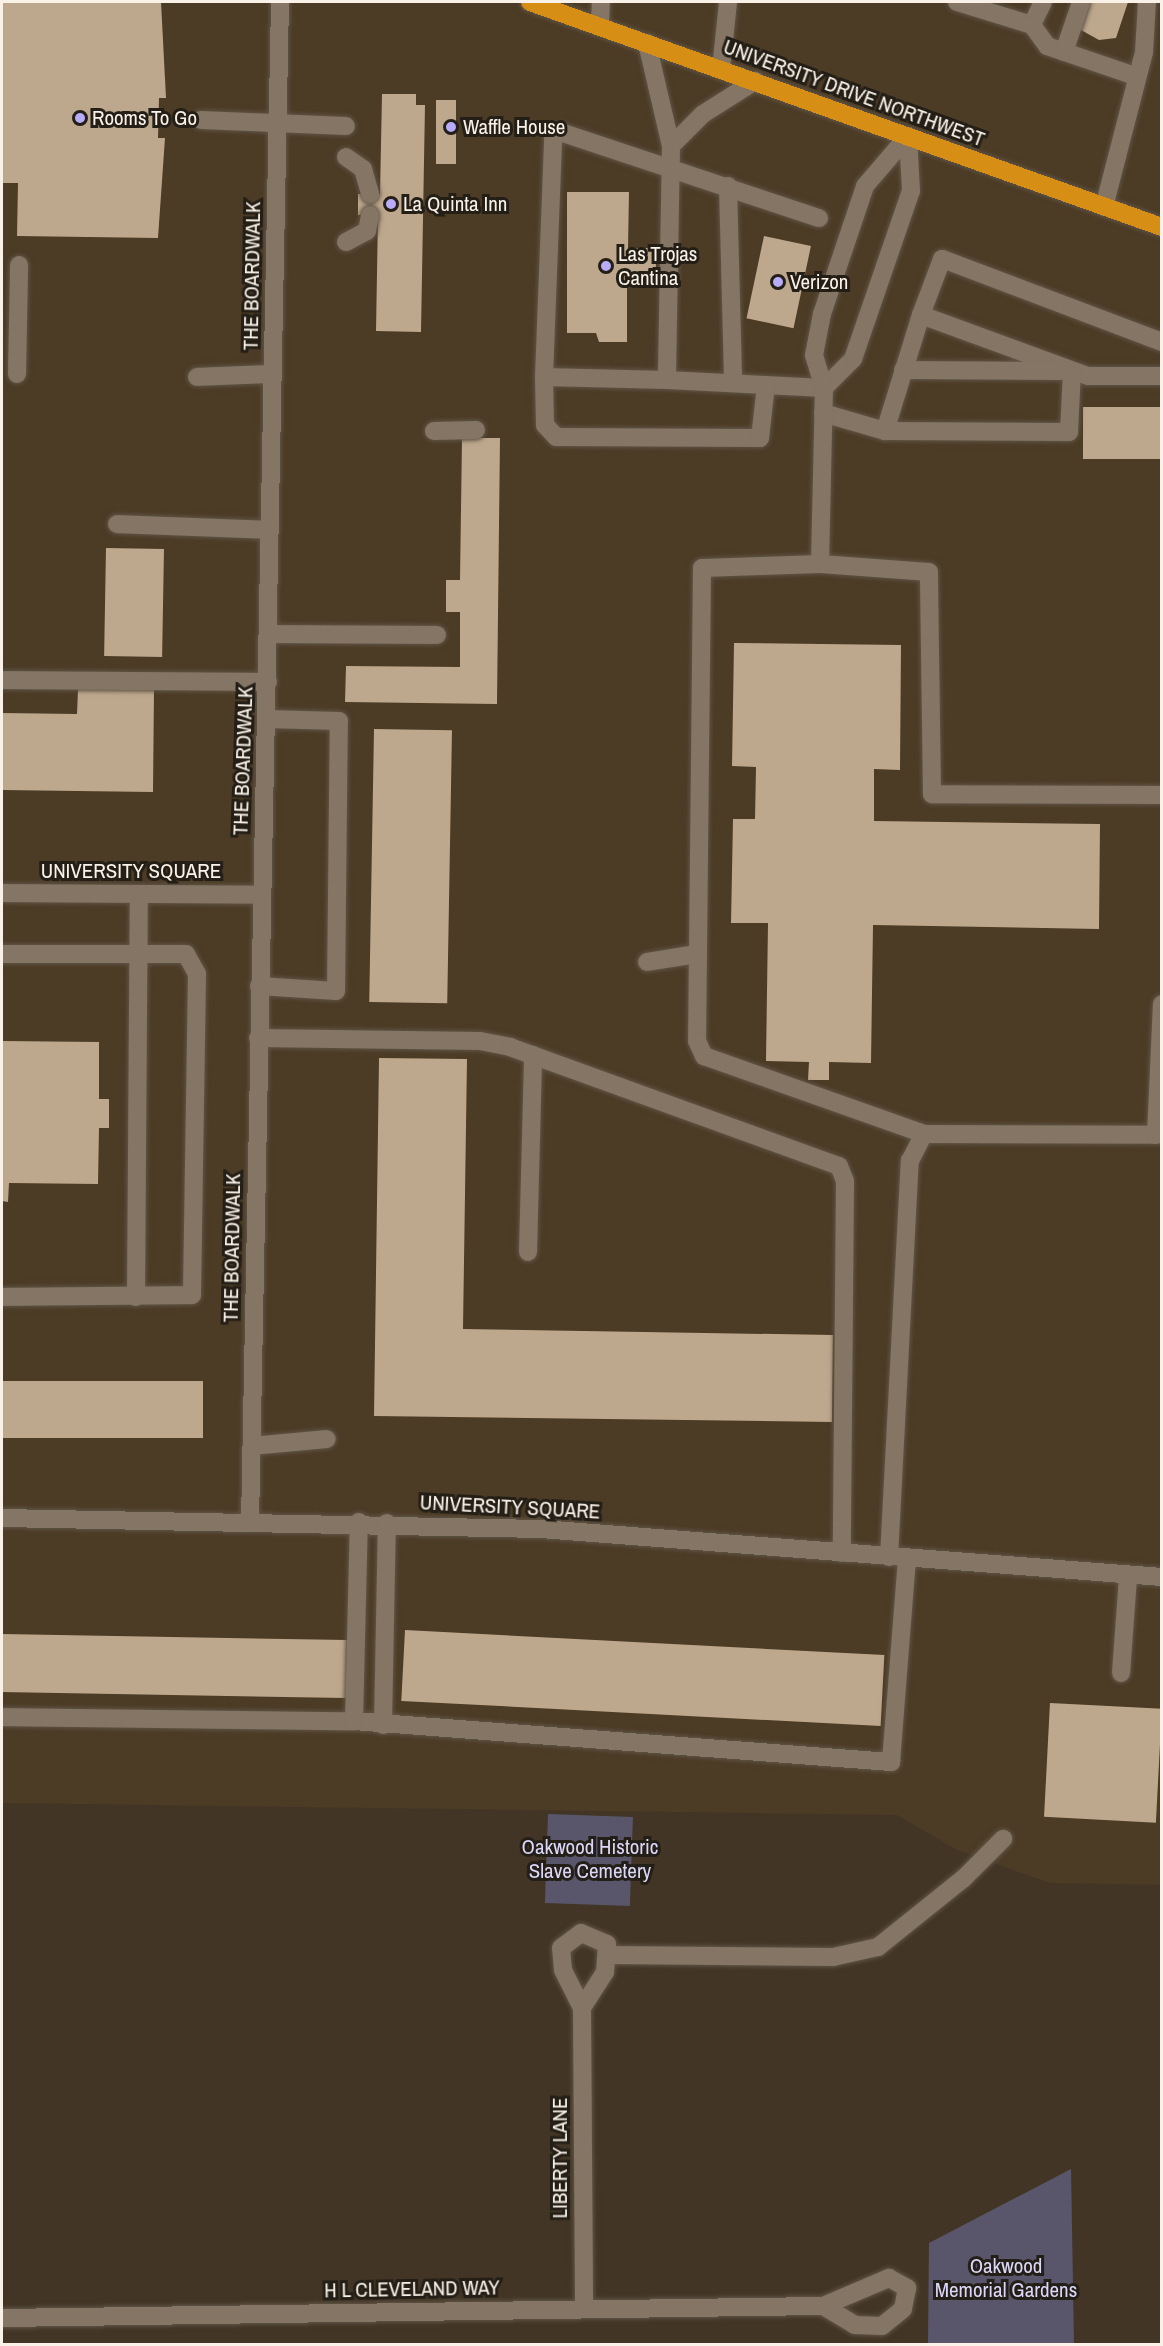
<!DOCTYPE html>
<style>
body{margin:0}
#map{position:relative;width:1163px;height:2346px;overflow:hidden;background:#423525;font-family:"Archivo Narrow",sans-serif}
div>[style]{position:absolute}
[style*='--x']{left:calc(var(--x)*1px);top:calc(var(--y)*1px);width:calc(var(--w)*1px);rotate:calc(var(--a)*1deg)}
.built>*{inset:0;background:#4c3b25}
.green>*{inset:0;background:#59566b;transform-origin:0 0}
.building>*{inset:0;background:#bea88d;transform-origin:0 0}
.roads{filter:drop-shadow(0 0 2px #5f5446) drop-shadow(0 0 2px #5f5446)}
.minor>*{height:18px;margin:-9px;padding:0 9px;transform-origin:9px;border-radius:9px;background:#847564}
.highway>*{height:18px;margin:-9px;padding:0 9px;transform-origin:9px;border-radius:9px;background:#d68e14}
.dots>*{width:16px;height:16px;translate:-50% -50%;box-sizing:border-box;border:3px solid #231e16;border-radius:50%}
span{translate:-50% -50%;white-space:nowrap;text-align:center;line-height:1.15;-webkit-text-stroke:6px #231e16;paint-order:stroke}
.street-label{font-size:21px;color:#faf2e8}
.poi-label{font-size:21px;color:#faf2e8}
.left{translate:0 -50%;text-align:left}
.park-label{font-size:21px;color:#dbd7f8}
.frame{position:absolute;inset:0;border:3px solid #faf2e8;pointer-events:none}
</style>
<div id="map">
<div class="built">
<div style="clip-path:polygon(2px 2px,1161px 2px,1161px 1885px,1050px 1883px,957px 1850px,897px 1815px,2px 1803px)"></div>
</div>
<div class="green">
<div style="left:548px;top:1814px;width:85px;height:89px;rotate:2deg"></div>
<div style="clip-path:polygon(1071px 2169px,1074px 2344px,928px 2344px,929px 2243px)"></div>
</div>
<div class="building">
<div style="clip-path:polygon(2px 2px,161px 2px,166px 98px,159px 98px,158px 138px,165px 138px,158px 238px,17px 236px,18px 183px,2px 183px)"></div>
<div style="clip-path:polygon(1087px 2px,1128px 2px,1116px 38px,1099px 40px,1081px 30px)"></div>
<div style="clip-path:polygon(382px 94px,416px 94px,416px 105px,425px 105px,421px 332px,376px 331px,378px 215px,358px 215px,358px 194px,380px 194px)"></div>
<div style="left:436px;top:100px;width:20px;height:64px"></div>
<div style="clip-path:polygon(567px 192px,629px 192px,628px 248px,656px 248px,656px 276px,627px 281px,627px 342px,599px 342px,596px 333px,567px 333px)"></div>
<div style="left:764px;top:236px;width:48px;height:84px;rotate:12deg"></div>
<div style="left:1083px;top:407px;width:79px;height:52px"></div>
<div style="clip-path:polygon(462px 438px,500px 438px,497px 704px,345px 702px,346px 666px,460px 667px,460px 612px,446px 612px,446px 580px,460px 580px)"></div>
<div style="left:106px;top:548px;width:58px;height:108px;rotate:1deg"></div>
<div style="clip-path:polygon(734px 643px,901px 645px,900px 770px,874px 769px,874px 821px,1100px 824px,1099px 929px,873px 925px,871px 1063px,829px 1062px,829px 1080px,808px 1080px,809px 1062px,766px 1061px,768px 923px,731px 923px,733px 819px,755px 819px,756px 767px,732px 766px)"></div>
<div style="clip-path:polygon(78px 689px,154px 689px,153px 792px,2px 790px,2px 713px,77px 714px)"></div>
<div style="left:374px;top:729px;width:78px;height:273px;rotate:1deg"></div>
<div style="clip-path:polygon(2px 1041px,99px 1042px,99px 1099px,109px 1099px,109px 1128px,99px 1128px,98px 1184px,9px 1183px,8px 1202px,2px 1201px)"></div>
<div style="clip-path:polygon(379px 1058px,467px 1059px,463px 1329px,833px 1335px,832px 1422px,374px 1416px)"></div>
<div style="left:2px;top:1381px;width:201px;height:57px"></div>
<div style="left:405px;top:1630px;width:480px;height:71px;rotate:3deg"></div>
<div style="left:2px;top:1634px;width:345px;height:58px;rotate:1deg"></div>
<div style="left:1050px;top:1703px;width:112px;height:114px;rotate:3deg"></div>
</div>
<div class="roads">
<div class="minor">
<div style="--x:957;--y:2;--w:78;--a:17"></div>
<div style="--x:1043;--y:2;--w:25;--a:116"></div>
<div style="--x:1032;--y:25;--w:26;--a:54"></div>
<div style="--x:1047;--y:46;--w:93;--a:18.8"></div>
<div style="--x:600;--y:26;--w:24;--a:-88"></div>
<div style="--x:647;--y:43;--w:106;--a:76.9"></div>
<div style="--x:671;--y:146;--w:45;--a:-45"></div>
<div style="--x:703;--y:114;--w:62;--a:-32.4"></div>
<div style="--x:1064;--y:52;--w:53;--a:-71.2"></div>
<div style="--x:721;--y:69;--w:67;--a:-84"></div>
<div style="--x:201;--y:120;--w:145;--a:2.4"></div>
<div style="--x:671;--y:146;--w:234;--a:91"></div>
<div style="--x:667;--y:380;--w:157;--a:2.9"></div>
<div style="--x:824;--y:388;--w:41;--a:-45"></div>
<div style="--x:853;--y:359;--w:178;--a:-71"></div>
<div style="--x:911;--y:191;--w:55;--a:-93.1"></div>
<div style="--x:346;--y:157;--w:21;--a:35"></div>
<div style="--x:363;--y:169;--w:26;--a:74"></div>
<div style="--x:728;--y:186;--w:197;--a:88.5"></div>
<div style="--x:1104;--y:207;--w:160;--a:-75.5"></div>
<div style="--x:1144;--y:52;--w:50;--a:-86.6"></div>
<div style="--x:346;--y:242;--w:24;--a:-28"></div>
<div style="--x:367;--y:231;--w:16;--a:-79"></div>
<div style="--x:1162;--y:342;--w:235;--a:-159.3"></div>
<div style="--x:942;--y:259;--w:60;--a:110.6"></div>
<div style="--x:921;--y:315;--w:178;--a:20.1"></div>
<div style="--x:1088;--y:376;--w:74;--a:0"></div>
<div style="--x:903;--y:370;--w:157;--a:0.4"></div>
<div style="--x:17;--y:374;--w:109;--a:-88.9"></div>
<div style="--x:197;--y:377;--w:76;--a:-2.3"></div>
<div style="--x:544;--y:377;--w:48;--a:88.8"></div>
<div style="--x:545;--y:425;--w:16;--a:47"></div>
<div style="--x:556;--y:437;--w:204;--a:0.3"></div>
<div style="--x:760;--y:438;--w:53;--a:-83.5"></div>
<div style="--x:667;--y:380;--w:123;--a:-178.6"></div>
<div style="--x:544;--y:377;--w:239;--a:-87.8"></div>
<div style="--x:553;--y:138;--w:9;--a:-41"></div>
<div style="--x:560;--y:132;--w:273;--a:18.4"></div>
<div style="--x:823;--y:413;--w:65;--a:16.2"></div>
<div style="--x:885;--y:431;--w:184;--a:0.3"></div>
<div style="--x:1069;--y:432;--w:61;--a:-87.2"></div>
<div style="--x:434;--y:431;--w:42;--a:-1.4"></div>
<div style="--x:885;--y:431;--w:121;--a:-72.8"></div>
<div style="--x:117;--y:524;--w:153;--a:2.2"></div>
<div style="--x:820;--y:564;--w:176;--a:-88.7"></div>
<div style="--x:824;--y:388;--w:34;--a:-107"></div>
<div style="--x:814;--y:355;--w:42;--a:-79"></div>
<div style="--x:822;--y:314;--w:135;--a:-71.4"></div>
<div style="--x:865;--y:186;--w:66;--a:-49.3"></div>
<div style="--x:269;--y:634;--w:168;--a:0.3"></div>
<div style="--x:2;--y:680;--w:266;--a:0.4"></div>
<div style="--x:1162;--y:795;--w:230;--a:-179.8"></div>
<div style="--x:932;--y:794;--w:222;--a:-90.8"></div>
<div style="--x:929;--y:572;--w:109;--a:-175.8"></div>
<div style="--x:820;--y:564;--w:118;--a:178.1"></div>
<div style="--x:702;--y:568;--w:473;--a:90.6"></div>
<div style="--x:697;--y:1041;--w:17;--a:65"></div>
<div style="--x:704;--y:1056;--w:233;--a:19.5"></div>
<div style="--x:924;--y:1134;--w:232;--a:0.2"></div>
<div style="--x:1156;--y:1135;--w:131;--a:-87.4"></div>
<div style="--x:2;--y:893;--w:259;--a:0.4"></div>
<div style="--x:2;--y:954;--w:184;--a:0"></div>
<div style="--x:186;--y:954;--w:23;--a:61"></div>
<div style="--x:197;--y:974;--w:321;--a:90.9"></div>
<div style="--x:192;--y:1295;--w:190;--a:179.4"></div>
<div style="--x:647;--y:962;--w:51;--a:-9.1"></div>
<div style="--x:259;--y:986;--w:77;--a:3.7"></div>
<div style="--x:336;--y:991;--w:270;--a:-89.4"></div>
<div style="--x:339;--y:721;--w:72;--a:-178.4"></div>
<div style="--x:258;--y:1038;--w:222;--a:0.8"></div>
<div style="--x:480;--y:1041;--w:31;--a:11"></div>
<div style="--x:510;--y:1047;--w:350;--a:19.9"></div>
<div style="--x:839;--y:1166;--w:16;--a:68"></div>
<div style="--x:845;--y:1181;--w:372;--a:90.5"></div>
<div style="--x:528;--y:1252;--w:197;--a:-88.5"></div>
<div style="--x:136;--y:1297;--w:403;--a:-89.6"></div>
<div style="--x:252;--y:1446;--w:75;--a:-5.3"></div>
<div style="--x:2;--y:1518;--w:539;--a:1.17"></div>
<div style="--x:541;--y:1529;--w:623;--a:4.42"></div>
<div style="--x:250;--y:1523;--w:1521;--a:-88.87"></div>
<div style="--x:889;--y:1557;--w:397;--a:-87"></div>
<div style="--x:910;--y:1161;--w:30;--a:-63"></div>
<div style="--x:1121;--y:1673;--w:96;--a:-85.8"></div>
<div style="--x:2;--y:1717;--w:352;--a:0.7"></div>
<div style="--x:354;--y:1721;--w:539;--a:4.37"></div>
<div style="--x:891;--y:1762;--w:205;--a:-85.5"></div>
<div style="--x:354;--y:1721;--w:199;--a:-88.6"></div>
<div style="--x:383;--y:1725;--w:202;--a:-88.9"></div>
<div style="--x:581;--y:1933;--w:28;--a:23"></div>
<div style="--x:607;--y:1944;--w:28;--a:94"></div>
<div style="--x:605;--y:1972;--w:43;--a:122.6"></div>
<div style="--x:582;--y:2008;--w:42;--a:-116.6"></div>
<div style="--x:563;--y:1970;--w:22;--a:-95"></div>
<div style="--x:561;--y:1948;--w:25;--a:-37"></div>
<div style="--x:607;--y:1955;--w:226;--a:0.5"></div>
<div style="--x:833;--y:1957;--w:46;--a:-12.5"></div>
<div style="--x:878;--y:1947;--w:109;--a:-38.7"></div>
<div style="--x:963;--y:1879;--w:57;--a:-45"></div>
<div style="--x:582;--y:2008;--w:301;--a:89.6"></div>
<div style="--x:889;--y:2278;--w:21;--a:29"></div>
<div style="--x:907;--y:2288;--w:21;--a:101"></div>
<div style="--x:903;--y:2309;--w:27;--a:141"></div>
<div style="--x:882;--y:2326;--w:27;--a:-178"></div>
<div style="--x:855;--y:2325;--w:37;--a:-149"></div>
<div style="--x:823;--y:2306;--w:72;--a:-23"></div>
<div style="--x:2;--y:2318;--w:821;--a:-0.84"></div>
</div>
<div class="highway">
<div style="--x:530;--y:2;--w:671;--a:19.6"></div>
</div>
</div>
<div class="dots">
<div style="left:80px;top:118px;background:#b8abf7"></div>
<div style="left:451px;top:127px;background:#b8abf7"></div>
<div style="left:391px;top:204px;background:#b8abf7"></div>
<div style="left:606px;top:266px;background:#b8abf7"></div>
<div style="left:778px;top:282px;background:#b8abf7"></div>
</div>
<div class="street-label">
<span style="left:854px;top:93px;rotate:20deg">UNIVERSITY DRIVE NORTHWEST</span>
<span style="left:252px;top:276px;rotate:-89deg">THE BOARDWALK</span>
<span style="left:243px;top:761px;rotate:-88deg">THE BOARDWALK</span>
<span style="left:131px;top:871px">UNIVERSITY SQUARE</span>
<span style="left:232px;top:1248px;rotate:-89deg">THE BOARDWALK</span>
<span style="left:510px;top:1507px;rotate:3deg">UNIVERSITY SQUARE</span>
<span style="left:560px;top:2158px;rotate:-90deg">LIBERTY LANE</span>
<span style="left:412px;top:2289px;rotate:-1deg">H L CLEVELAND WAY</span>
</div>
<div class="poi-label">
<span class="left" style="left:92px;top:118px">Rooms To Go</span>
<span class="left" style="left:463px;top:127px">Waffle House</span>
<span class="left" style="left:403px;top:204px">La Quinta Inn</span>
<span class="left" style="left:618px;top:266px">Las Trojas<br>Cantina</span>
<span class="left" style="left:790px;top:282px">Verizon</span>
</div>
<div class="park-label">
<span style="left:590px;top:1859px">Oakwood Historic<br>Slave Cemetery</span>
<span style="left:1006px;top:2278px">Oakwood<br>Memorial Gardens</span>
</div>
<div class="frame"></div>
</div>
